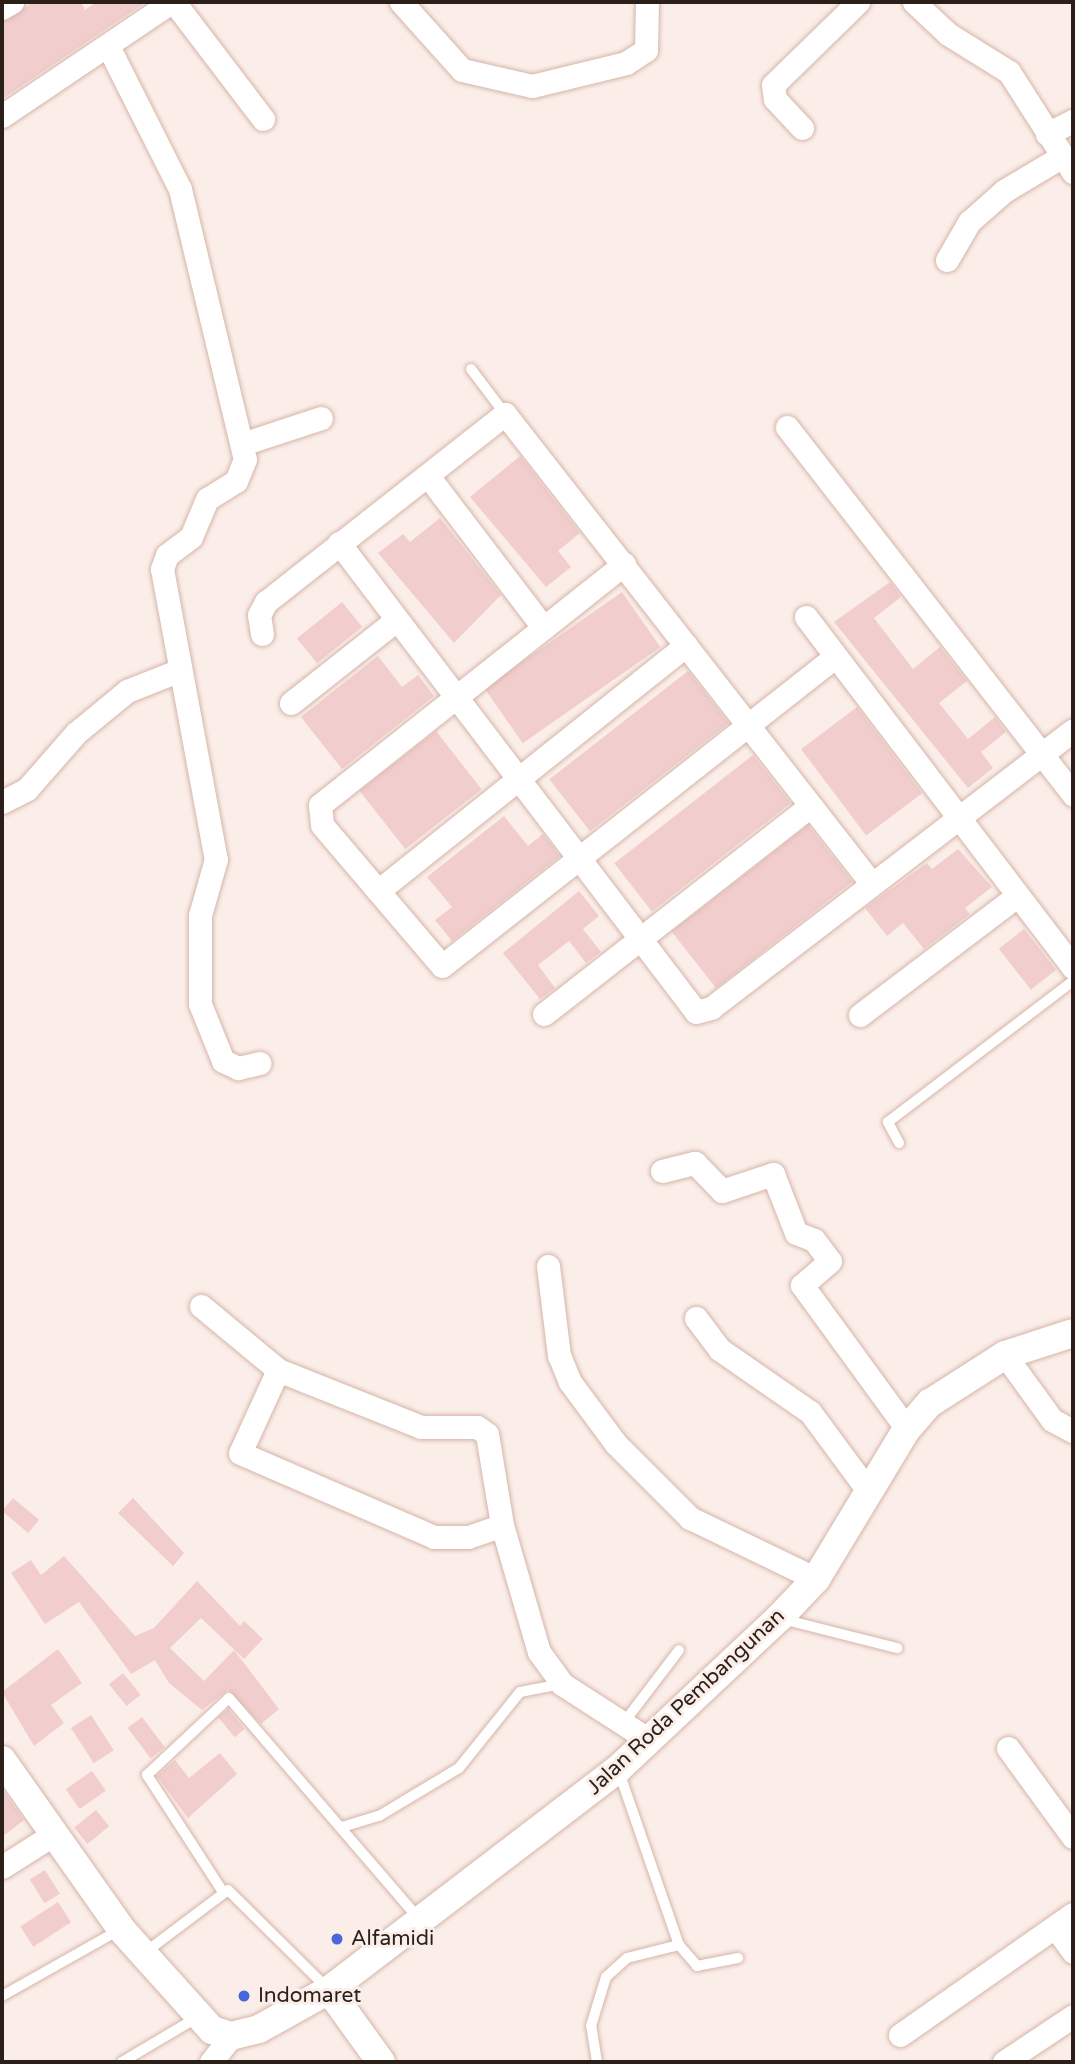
<!DOCTYPE html>
<style>
body{margin:0}
#map{position:relative;width:1075px;height:2064px;overflow:hidden;background:#fbeee9;font-family:"Varela Round",sans-serif}
div>[style]{position:absolute}
[style*='--x']{left:calc(var(--x)*1px);top:calc(var(--y)*1px);width:calc(var(--w)*1px);rotate:calc(var(--a)*1deg)}
.building>*{inset:0;background:#f1cdce;transform-origin:0 0}
.roads{filter:drop-shadow(0 0 2px #d5b5a8) drop-shadow(0 0 2px #d5b5a8)}
.service>*{height:10px;margin:-5px;padding:0 5px;transform-origin:5px;border-radius:5px;background:#fff}
.minor>*{height:23px;margin:-11.5px;padding:0 11.5px;transform-origin:11.5px;border-radius:11.5px;background:#fff}
.tertiary>*{height:28px;margin:-14px;padding:0 14px;transform-origin:14px;border-radius:14px;background:#fff}
.dots>*{width:19px;height:19px;translate:-50% -50%;box-sizing:border-box;border:4px solid #fbeee9;border-radius:50%}
span{translate:-50% -50%;white-space:nowrap;text-align:center;line-height:1.15;-webkit-text-stroke:6px #fbeee9;paint-order:stroke}
.street-label{font-size:21px;color:#2b1f1a}
.poi-label{font-size:21px;color:#2b1f1a}
.left{translate:0 -50%;text-align:left}
.frame{position:absolute;inset:0;border:4px solid #2b1f1a;pointer-events:none}
</style>
<div id="map">
<div class="building">
<div style="clip-path:polygon(33px 2px,81px 2px,85px 10px,96px 2px,146px 2px,2px 99px,2px 22px)"></div>
<div style="clip-path:polygon(520px 456px,580px 533px,558px 551px,571px 567px,546px 587px,470px 497px)"></div>
<div style="clip-path:polygon(440px 518px,501px 595px,454px 643px,378px 553px,403px 534px,410px 542px)"></div>
<div style="clip-path:polygon(890px 582px,901px 597px,874px 618px,913px 669px,940px 647px,967px 681px,939px 703px,968px 739px,995px 717px,1006px 732px,981px 752px,993px 768px,968px 788px,834px 622px)"></div>
<div style="left:622px;top:592px;width:67px;height:168px;rotate:55deg"></div>
<div style="left:342px;top:602px;width:32px;height:58px;rotate:51deg"></div>
<div style="clip-path:polygon(378px 656px,402px 687px,418px 675px,434px 696px,342px 769px,301px 717px)"></div>
<div style="left:688px;top:671px;width:66px;height:176px;rotate:52deg"></div>
<div style="left:857px;top:707px;width:108px;height:70px;rotate:53deg"></div>
<div style="left:436px;top:731px;width:74px;height:97px;rotate:52deg"></div>
<div style="left:753px;top:755px;width:61px;height:176px;rotate:52deg"></div>
<div style="clip-path:polygon(504px 816px,528px 846px,543px 834px,560px 856px,452px 941px,435px 920px,452px 907px,427px 877px)"></div>
<div style="left:808px;top:825px;width:72px;height:173px;rotate:52deg"></div>
<div style="clip-path:polygon(958px 849px,992px 887px,965px 908px,970px 914px,924px 949px,903px 923px,887px 936px,865px 908px,927px 863px,932px 869px)"></div>
<div style="clip-path:polygon(579px 891px,599px 916px,583px 929px,601px 952px,586px 963px,569px 941px,538px 965px,555px 988px,540px 999px,503px 953px)"></div>
<div style="left:1024px;top:929px;width:52px;height:32px;rotate:52deg"></div>
<div style="left:13px;top:1498px;width:34px;height:17px;rotate:40deg"></div>
<div style="clip-path:polygon(133px 1498px,184px 1553px,173px 1566px,118px 1513px)"></div>
<div style="clip-path:polygon(64px 1556px,135px 1636px,154px 1628px,197px 1581px,240px 1626px,244px 1621px,263px 1639px,244px 1659px,201px 1618px,170px 1648px,204px 1681px,234px 1650px,279px 1709px,261px 1724px,228px 1690px,202px 1710px,169px 1683px,155px 1660px,131px 1674px,79px 1602px,45px 1624px,11px 1573px,31px 1560px,41px 1575px)"></div>
<div style="clip-path:polygon(58px 1649px,82px 1683px,51px 1705px,64px 1723px,34px 1746px,2px 1692px)"></div>
<div style="left:123px;top:1673px;width:28px;height:18px;rotate:51deg"></div>
<div style="left:228px;top:1709px;width:26px;height:13px;rotate:50deg"></div>
<div style="left:91px;top:1715px;width:42px;height:24px;rotate:57deg"></div>
<div style="left:142px;top:1717px;width:38px;height:18px;rotate:53deg"></div>
<div style="clip-path:polygon(220px 1753px,237px 1774px,188px 1818px,157px 1776px,175px 1760px,189px 1778px)"></div>
<div style="left:92px;top:1771px;width:24px;height:32px;rotate:55deg"></div>
<div style="clip-path:polygon(2px 1789px,24px 1820px,2px 1837px)"></div>
<div style="left:96px;top:1810px;width:21px;height:28px;rotate:51deg"></div>
<div style="left:45px;top:1870px;width:28px;height:18px;rotate:58deg"></div>
<div style="left:58px;top:1902px;width:24px;height:45px;rotate:57deg"></div>
</div>
<div class="roads">
<div class="service">
<div style="--x:471;--y:369;--w:56;--a:52.9"></div>
<div style="--x:899;--y:1143;--w:24;--a:-118"></div>
<div style="--x:888;--y:1122;--w:233;--a:-37.3"></div>
<div style="--x:782;--y:1619;--w:119;--a:14.2"></div>
<div style="--x:625;--y:1721;--w:89;--a:-52.7"></div>
<div style="--x:619;--y:1772;--w:183;--a:70.9"></div>
<div style="--x:679;--y:1945;--w:28;--a:49"></div>
<div style="--x:697;--y:1966;--w:42;--a:-11"></div>
<div style="--x:342;--y:1827;--w:39;--a:-17"></div>
<div style="--x:379;--y:1816;--w:93;--a:-31"></div>
<div style="--x:459;--y:1768;--w:97;--a:-51.2"></div>
<div style="--x:520;--y:1692;--w:43;--a:-10.8"></div>
<div style="--x:223;--y:1892;--w:140;--a:-123"></div>
<div style="--x:147;--y:1775;--w:112;--a:-43.2"></div>
<div style="--x:229;--y:1698;--w:293;--a:49.3"></div>
<div style="--x:143;--y:1954;--w:106;--a:-37"></div>
<div style="--x:228;--y:1890;--w:139;--a:44.7"></div>
<div style="--x:2;--y:1996;--w:137;--a:-29.4"></div>
<div style="--x:122;--y:2062;--w:86;--a:-30.7"></div>
<div style="--x:597;--y:2062;--w:36;--a:-99"></div>
<div style="--x:591;--y:2026;--w:51;--a:-73"></div>
<div style="--x:606;--y:1977;--w:28;--a:-42"></div>
<div style="--x:627;--y:1958;--w:54;--a:-14"></div>
</div>
<div class="minor">
<div style="--x:174;--y:2;--w:147;--a:52.7"></div>
<div style="--x:401;--y:2;--w:91;--a:48.1"></div>
<div style="--x:462;--y:70;--w:72;--a:12.9"></div>
<div style="--x:532;--y:86;--w:97;--a:-13.7"></div>
<div style="--x:626;--y:63;--w:24;--a:-33"></div>
<div style="--x:646;--y:50;--w:48;--a:-88.8"></div>
<div style="--x:914;--y:2;--w:47;--a:43.3"></div>
<div style="--x:948;--y:34;--w:72;--a:31.9"></div>
<div style="--x:1009;--y:72;--w:119;--a:57.4"></div>
<div style="--x:2;--y:8;--w:12;--a:-31"></div>
<div style="--x:108;--y:46;--w:160;--a:63.3"></div>
<div style="--x:180;--y:189;--w:278;--a:76.5"></div>
<div style="--x:245;--y:459;--w:24;--a:112"></div>
<div style="--x:236;--y:481;--w:34;--a:148"></div>
<div style="--x:207;--y:499;--w:41;--a:112.8"></div>
<div style="--x:191;--y:537;--w:30;--a:143"></div>
<div style="--x:167;--y:555;--w:15;--a:110"></div>
<div style="--x:162;--y:569;--w:295;--a:79.5"></div>
<div style="--x:216;--y:859;--w:58;--a:105.9"></div>
<div style="--x:200;--y:915;--w:89;--a:90"></div>
<div style="--x:200;--y:1004;--w:61;--a:68"></div>
<div style="--x:223;--y:1061;--w:17;--a:25"></div>
<div style="--x:238;--y:1068;--w:22;--a:-13"></div>
<div style="--x:2;--y:116;--w:204;--a:-34"></div>
<div style="--x:802;--y:128;--w:40;--a:-133"></div>
<div style="--x:775;--y:99;--w:14;--a:-98"></div>
<div style="--x:773;--y:85;--w:119;--a:-44.3"></div>
<div style="--x:1047;--y:134;--w:29;--a:-27"></div>
<div style="--x:947;--y:260;--w:44;--a:-59.9"></div>
<div style="--x:969;--y:222;--w:47;--a:-41.5"></div>
<div style="--x:1004;--y:191;--w:66;--a:-30.8"></div>
<div style="--x:787;--y:427;--w:466;--a:52.1"></div>
<div style="--x:242;--y:444;--w:83;--a:-18.2"></div>
<div style="--x:428;--y:476;--w:191;--a:52.7"></div>
<div style="--x:339;--y:543;--w:589;--a:52.72"></div>
<div style="--x:696;--y:1012;--w:16;--a:-15"></div>
<div style="--x:711;--y:1008;--w:456;--a:-37.5"></div>
<div style="--x:624;--y:564;--w:388;--a:141.6"></div>
<div style="--x:320;--y:805;--w:20;--a:84"></div>
<div style="--x:322;--y:825;--w:185;--a:49.6"></div>
<div style="--x:442;--y:966;--w:500;--a:-38.2"></div>
<div style="--x:806;--y:617;--w:441;--a:52.7"></div>
<div style="--x:262;--y:634;--w:19;--a:-99"></div>
<div style="--x:259;--y:615;--w:15;--a:-62"></div>
<div style="--x:266;--y:602;--w:304;--a:-38.2"></div>
<div style="--x:505;--y:414;--w:596;--a:52.02"></div>
<div style="--x:291;--y:703;--w:134;--a:-38.3"></div>
<div style="--x:2;--y:802;--w:28;--a:-27"></div>
<div style="--x:27;--y:789;--w:74;--a:-48.8"></div>
<div style="--x:76;--y:733;--w:66;--a:-39.5"></div>
<div style="--x:127;--y:691;--w:57;--a:-21.6"></div>
<div style="--x:378;--y:891;--w:394;--a:-38.6"></div>
<div style="--x:544;--y:1014;--w:338;--a:-38"></div>
<div style="--x:860;--y:1015;--w:198;--a:-37.2"></div>
<div style="--x:662;--y:1171;--w:34;--a:-14"></div>
<div style="--x:695;--y:1163;--w:39;--a:46"></div>
<div style="--x:722;--y:1191;--w:54;--a:-18.4"></div>
<div style="--x:773;--y:1174;--w:63;--a:68.7"></div>
<div style="--x:796;--y:1233;--w:19;--a:21"></div>
<div style="--x:814;--y:1240;--w:26;--a:53"></div>
<div style="--x:830;--y:1261;--w:37;--a:139"></div>
<div style="--x:802;--y:1285;--w:178;--a:53.9"></div>
<div style="--x:548;--y:1266;--w:90;--a:83"></div>
<div style="--x:559;--y:1355;--w:29;--a:68"></div>
<div style="--x:570;--y:1382;--w:77;--a:53.4"></div>
<div style="--x:616;--y:1444;--w:105;--a:45"></div>
<div style="--x:690;--y:1518;--w:140;--a:25.8"></div>
<div style="--x:201;--y:1306;--w:100;--a:39.7"></div>
<div style="--x:278;--y:1370;--w:154;--a:21.7"></div>
<div style="--x:421;--y:1427;--w:56;--a:0"></div>
<div style="--x:477;--y:1427;--w:12;--a:35"></div>
<div style="--x:487;--y:1434;--w:92;--a:80.6"></div>
<div style="--x:502;--y:1525;--w:132;--a:73.8"></div>
<div style="--x:539;--y:1652;--w:39;--a:54"></div>
<div style="--x:562;--y:1684;--w:103;--a:32.8"></div>
<div style="--x:696;--y:1318;--w:39;--a:53"></div>
<div style="--x:719;--y:1349;--w:111;--a:34.7"></div>
<div style="--x:810;--y:1412;--w:99;--a:53.6"></div>
<div style="--x:1005;--y:1355;--w:80;--a:54.1"></div>
<div style="--x:1052;--y:1420;--w:24;--a:28"></div>
<div style="--x:278;--y:1370;--w:91;--a:114.6"></div>
<div style="--x:240;--y:1453;--w:211;--a:23.4"></div>
<div style="--x:434;--y:1537;--w:34;--a:0"></div>
<div style="--x:468;--y:1537;--w:36;--a:-19"></div>
<div style="--x:1008;--y:1748;--w:110;--a:53.9"></div>
<div style="--x:2;--y:1867;--w:62;--a:-32.4"></div>
<div style="--x:1055;--y:1927;--w:31;--a:54"></div>
<div style="--x:900;--y:2035;--w:211;--a:-35"></div>
<div style="--x:211;--y:2062;--w:33;--a:-52"></div>
<div style="--x:1004;--y:2062;--w:83;--a:-33.7"></div>
</div>
<div class="tertiary">
<div style="--x:2;--y:1760;--w:207;--a:54.8"></div>
<div style="--x:121;--y:1929;--w:136;--a:48"></div>
<div style="--x:212;--y:2030;--w:20;--a:18"></div>
<div style="--x:231;--y:2036;--w:29;--a:-14"></div>
<div style="--x:259;--y:2029;--w:80;--a:-29.1"></div>
<div style="--x:381;--y:2062;--w:89;--a:-125.8"></div>
<div style="--x:329;--y:1990;--w:364;--a:-37.4"></div>
<div style="--x:618;--y:1769;--w:221;--a:-43.2"></div>
<div style="--x:779;--y:1618;--w:54;--a:-46.5"></div>
<div style="--x:816;--y:1579;--w:175;--a:-58.8"></div>
<div style="--x:907;--y:1429;--w:35;--a:-49"></div>
<div style="--x:930;--y:1403;--w:89;--a:-32.6"></div>
<div style="--x:1005;--y:1355;--w:71;--a:-17.9"></div>
</div>
</div>
<div class="dots">
<div style="left:337px;top:1939px;background:#4967db"></div>
<div style="left:244px;top:1996px;background:#4967db"></div>
</div>
<div class="street-label">
<span style="left:686px;top:1702px;rotate:-43deg">Jalan Roda Pembangunan</span>
</div>
<div class="poi-label">
<span class="left" style="left:351px;top:1939px">Alfamidi</span>
<span class="left" style="left:258px;top:1996px">Indomaret</span>
</div>
<div class="frame"></div>
</div>
